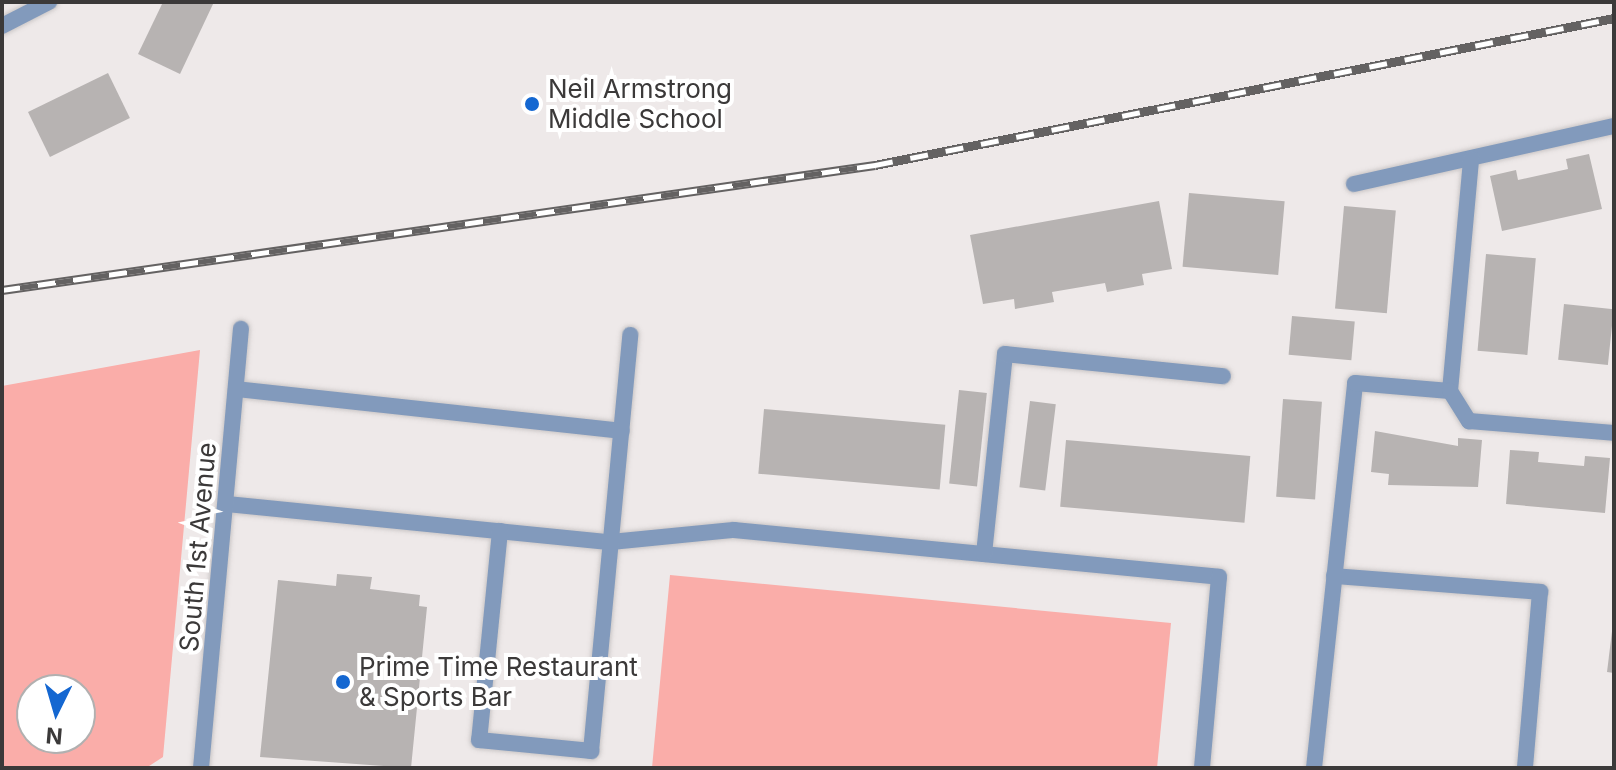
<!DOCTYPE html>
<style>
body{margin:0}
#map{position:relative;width:1616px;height:770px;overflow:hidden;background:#eee9e9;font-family:Inter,sans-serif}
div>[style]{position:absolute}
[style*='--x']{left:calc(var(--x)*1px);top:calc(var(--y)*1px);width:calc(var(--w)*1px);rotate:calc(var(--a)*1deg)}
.green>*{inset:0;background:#faada9}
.building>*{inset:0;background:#b7b3b2;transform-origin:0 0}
.roads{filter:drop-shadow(0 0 2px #cac6c6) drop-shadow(0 0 2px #cac6c6)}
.service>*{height:16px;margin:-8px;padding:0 8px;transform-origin:8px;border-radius:8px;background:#829abc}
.minor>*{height:16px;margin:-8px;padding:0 8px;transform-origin:8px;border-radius:8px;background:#829abc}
.rail>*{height:9px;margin-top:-4.5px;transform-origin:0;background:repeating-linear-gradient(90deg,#fff 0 18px,#646262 0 36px);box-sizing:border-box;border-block:2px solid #646262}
.dots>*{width:22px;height:22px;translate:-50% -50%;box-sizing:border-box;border:4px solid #fff;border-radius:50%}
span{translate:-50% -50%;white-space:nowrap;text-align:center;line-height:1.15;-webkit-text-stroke:8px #fff;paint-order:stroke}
.poi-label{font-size:26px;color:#3b3939}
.left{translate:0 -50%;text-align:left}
.street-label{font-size:26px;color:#3b3939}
.frame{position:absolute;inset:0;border:4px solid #3b3939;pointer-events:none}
.north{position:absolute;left:16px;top:674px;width:80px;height:80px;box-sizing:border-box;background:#fff;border:2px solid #b1b0b0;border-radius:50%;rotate:185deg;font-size:22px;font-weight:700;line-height:32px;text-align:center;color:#3b3939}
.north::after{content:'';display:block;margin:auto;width:28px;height:36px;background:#1467d1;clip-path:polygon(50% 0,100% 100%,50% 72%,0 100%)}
</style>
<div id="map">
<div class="green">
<div style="clip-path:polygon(evenodd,200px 350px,163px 757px,146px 768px,2px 768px,2px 386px,200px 350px,32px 690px,80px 690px,80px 738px,32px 738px,32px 690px)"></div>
<div style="clip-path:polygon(670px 575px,1171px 623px,1157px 768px,652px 768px)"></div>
</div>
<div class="building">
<div style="clip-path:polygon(163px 2px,214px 2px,180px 74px,138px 54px)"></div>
<div style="left:108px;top:73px;width:50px;height:89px;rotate:64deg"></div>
<div style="clip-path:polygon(1589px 154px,1602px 209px,1502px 231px,1490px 176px,1516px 170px,1518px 180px,1568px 169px,1566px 159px)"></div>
<div style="left:1189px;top:193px;width:96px;height:74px;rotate:5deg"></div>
<div style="clip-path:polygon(1159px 201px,1172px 269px,1142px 274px,1144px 285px,1107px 292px,1105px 283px,1052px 292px,1054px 302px,1015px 309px,1014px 299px,983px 304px,970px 235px)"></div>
<div style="left:1344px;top:206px;width:52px;height:103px;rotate:5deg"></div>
<div style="left:1486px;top:254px;width:50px;height:97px;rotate:5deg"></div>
<div style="left:1564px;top:304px;width:50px;height:56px;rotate:6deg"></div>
<div style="left:1292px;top:316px;width:63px;height:39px;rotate:5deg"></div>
<div style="left:959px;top:390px;width:28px;height:94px;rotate:6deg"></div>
<div style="left:1283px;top:399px;width:39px;height:98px;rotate:4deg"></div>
<div style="left:1030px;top:401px;width:26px;height:87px;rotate:7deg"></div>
<div style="left:764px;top:409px;width:182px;height:65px;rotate:5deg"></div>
<div style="clip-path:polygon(1375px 431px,1458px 446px,1458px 438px,1482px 440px,1478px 487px,1388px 485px,1389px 474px,1371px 472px)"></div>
<div style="left:1066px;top:440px;width:185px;height:67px;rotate:5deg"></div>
<div style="clip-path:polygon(1510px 450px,1539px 452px,1538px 462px,1584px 466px,1585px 456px,1610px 458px,1605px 513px,1506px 504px)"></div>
<div style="clip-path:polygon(337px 574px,372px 577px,370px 589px,420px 595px,419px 606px,427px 607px,411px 768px,260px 757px,278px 580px,336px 586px)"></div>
<div style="clip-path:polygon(1614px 615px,1614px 673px,1607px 672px)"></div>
</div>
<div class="roads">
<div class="service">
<div style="--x:1354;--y:184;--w:266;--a:-12.6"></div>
<div style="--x:236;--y:389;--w:388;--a:6.2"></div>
<div style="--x:1450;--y:391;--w:233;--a:-84.8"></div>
<div style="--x:227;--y:504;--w:386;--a:5.7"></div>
<div style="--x:611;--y:542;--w:124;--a:-5.6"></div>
<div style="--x:734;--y:530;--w:487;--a:5.5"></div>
<div style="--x:1219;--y:577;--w:192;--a:95.1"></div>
<div style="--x:500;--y:531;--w:210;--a:95.7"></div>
<div style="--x:479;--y:740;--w:113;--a:5.6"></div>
<div style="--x:591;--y:751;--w:418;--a:-84.6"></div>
<div style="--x:984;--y:554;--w:201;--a:-84"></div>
<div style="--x:1005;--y:354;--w:219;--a:5.8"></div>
<div style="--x:1334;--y:576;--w:207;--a:4.4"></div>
<div style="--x:1540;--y:592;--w:177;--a:94.9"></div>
<div style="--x:1314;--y:768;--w:387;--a:-83.9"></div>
<div style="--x:1355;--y:383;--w:95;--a:4.8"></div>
<div style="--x:1450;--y:391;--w:36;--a:58"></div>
<div style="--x:1469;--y:421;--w:145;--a:4.7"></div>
</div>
<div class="minor">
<div style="--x:2;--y:26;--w:53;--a:-27.1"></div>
<div style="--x:201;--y:768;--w:441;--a:-84.8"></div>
</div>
</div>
<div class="rail">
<div style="--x:2;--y:290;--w:882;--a:-8.15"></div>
<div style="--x:875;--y:165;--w:753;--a:-11.25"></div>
</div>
<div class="dots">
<div style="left:532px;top:104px;background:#1467d1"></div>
<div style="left:343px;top:682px;background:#1467d1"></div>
</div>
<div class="poi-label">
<span class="left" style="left:548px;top:104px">Neil Armstrong<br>Middle School</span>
<span class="left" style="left:359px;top:682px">Prime Time Restaurant<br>&amp; Sports Bar</span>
</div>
<div class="street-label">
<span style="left:198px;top:547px;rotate:-85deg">South 1st Avenue</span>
</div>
<div class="frame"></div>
<div class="north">N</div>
</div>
